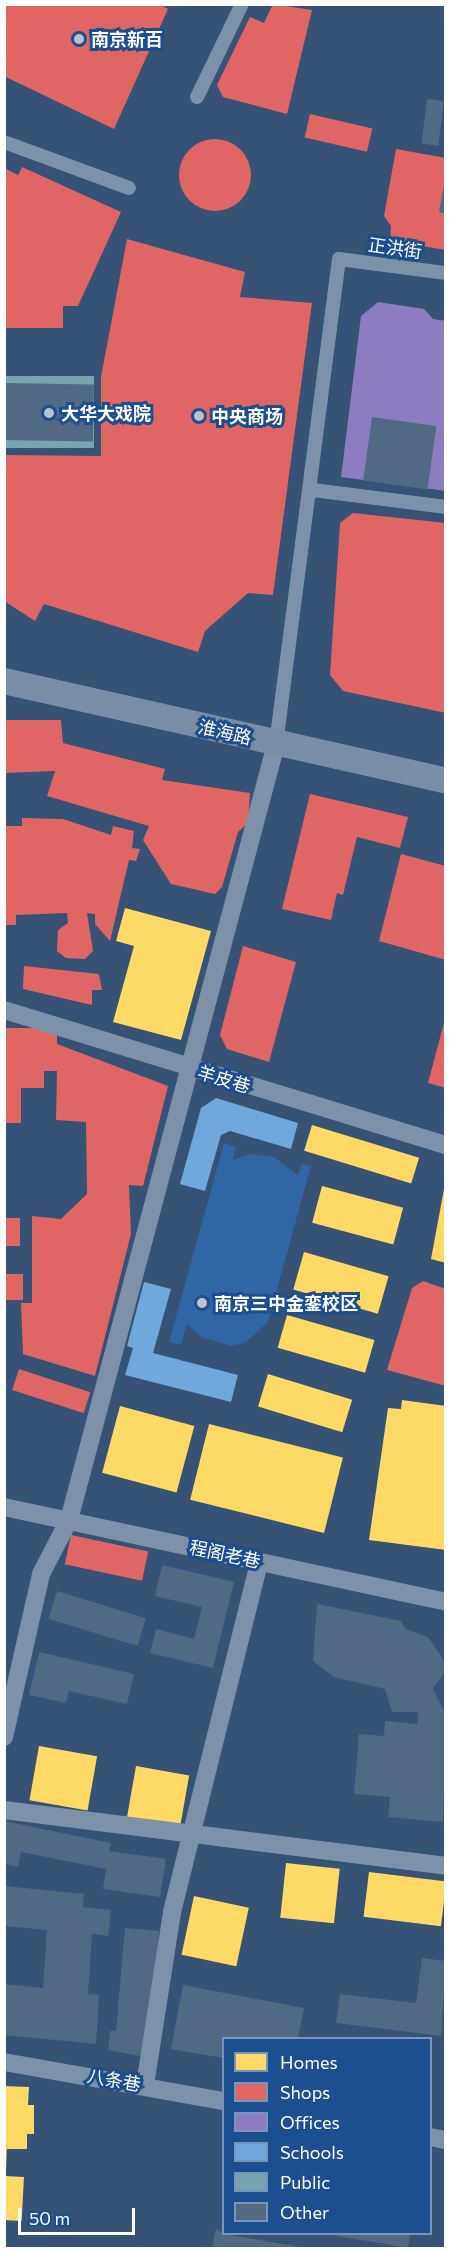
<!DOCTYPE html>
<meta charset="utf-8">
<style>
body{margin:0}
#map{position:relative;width:450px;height:2253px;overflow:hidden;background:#365274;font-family:Commissioner,"Noto Sans SC",sans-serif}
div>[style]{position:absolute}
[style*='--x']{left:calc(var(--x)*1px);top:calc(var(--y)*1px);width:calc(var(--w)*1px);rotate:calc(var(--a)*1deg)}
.green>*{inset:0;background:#2f66a5}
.homes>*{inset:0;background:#ffd966;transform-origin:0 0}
.shops>*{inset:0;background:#e06666;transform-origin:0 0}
.round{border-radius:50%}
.offices>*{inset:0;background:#8e7cc3}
.schools>*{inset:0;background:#6fa8dc}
.public>*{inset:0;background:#76a5af;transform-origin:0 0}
.building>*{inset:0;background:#526984;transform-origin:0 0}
.pedestrian>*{height:14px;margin:-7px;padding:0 7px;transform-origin:7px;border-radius:7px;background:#7d92a8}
.minor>*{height:18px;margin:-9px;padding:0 9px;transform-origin:9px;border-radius:9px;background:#7d92a8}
.secondary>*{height:26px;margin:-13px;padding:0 13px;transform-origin:13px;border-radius:13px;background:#798da4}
.dots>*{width:16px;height:16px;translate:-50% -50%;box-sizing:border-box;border:3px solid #1b4f8f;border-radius:50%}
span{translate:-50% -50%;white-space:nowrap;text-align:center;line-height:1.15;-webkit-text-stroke:6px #1b4f8f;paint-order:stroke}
.poi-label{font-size:18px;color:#fff;font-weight:700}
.left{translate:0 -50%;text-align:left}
.street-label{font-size:18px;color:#fff}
.frame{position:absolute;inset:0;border:6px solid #fff;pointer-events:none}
.legend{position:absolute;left:222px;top:2037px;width:210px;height:198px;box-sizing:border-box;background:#1b4f8f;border:2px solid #7695bc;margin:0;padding:8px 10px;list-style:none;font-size:18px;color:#fff}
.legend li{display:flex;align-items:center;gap:12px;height:30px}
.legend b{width:30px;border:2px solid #7695bc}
.scale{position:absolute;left:18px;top:2208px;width:117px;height:27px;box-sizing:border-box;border:3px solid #fff;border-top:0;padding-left:8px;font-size:18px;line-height:21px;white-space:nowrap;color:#fff;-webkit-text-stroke:4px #1b4f8f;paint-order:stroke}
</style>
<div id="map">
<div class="green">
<div style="clip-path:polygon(224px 1143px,236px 1147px,233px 1160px,250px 1154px,274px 1157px,298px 1175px,302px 1164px,311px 1166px,268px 1322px,245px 1343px,231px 1346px,203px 1338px,187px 1324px,181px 1345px,169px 1342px)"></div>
</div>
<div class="homes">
<div style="clip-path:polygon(125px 908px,211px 931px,181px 1040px,113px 1022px,134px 946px,116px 941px)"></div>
<div style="left:312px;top:1125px;width:112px;height:27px;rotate:17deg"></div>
<div style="left:322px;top:1186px;width:84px;height:38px;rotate:15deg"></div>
<div style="clip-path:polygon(444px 1189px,446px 1190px,446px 1263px,431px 1259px)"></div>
<div style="left:304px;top:1252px;width:88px;height:39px;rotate:16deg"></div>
<div style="left:287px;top:1315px;width:91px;height:34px;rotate:16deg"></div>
<div style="left:268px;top:1374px;width:88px;height:34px;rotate:17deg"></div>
<div style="clip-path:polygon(402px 1400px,446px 1406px,446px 1550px,369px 1540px,388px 1408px,401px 1409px)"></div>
<div style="left:120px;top:1406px;width:77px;height:69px;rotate:15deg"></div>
<div style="left:209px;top:1424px;width:138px;height:78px;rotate:14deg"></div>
<div style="left:39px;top:1746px;width:59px;height:55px;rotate:10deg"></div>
<div style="left:136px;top:1766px;width:54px;height:56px;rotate:10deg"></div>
<div style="left:286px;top:1863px;width:54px;height:55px;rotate:6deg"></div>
<div style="left:369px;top:1872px;width:78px;height:45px;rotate:7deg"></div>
<div style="left:194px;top:1896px;width:56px;height:60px;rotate:12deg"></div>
<div style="clip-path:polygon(4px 2086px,29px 2087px,28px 2105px,34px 2105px,34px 2134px,27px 2134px,27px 2149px,7px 2149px,7px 2172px)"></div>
<div style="left:5px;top:2176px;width:19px;height:44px;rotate:3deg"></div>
</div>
<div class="shops">
<div style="clip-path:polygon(4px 4px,159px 4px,168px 9px,114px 129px,4px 76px)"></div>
<div style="clip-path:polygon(273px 4px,312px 10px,287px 114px,223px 97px,217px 85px,250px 17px,264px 23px)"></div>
<div style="left:310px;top:114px;width:64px;height:24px;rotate:13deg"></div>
<div class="round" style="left:179px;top:139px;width:72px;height:72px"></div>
<div style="clip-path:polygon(396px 149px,446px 158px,446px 250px,422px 246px,402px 252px,390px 240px,391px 226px,384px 216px)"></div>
<div style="clip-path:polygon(22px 167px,121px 212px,78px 306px,63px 306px,63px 328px,4px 328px,4px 168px,18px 175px)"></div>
<div style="clip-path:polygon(127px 239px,245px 272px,240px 297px,312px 303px,273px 595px,248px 593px,205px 631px,198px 652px,44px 604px,35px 621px,4px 601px,4px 455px,101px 456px,101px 377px)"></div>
<div style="clip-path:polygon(353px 513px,446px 523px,446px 713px,343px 691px,330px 675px,340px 523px)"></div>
<div style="clip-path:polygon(4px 720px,61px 720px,63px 743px,165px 769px,162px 780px,250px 793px,248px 823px,238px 832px,222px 887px,215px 894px,171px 884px,143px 840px,149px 826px,47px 796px,55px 771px,4px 773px)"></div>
<div style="clip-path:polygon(310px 794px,408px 817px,400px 848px,357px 837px,343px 895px,337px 893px,331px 920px,282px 909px)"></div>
<div style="clip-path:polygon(22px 818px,63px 819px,111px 835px,113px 826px,134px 831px,132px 848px,140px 849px,136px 861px,129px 860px,110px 941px,95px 924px,95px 914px,87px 913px,93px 951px,85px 959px,66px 958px,57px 951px,58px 930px,68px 923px,67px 913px,16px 915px,16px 925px,4px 925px,4px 826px,22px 826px)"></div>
<div style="clip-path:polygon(401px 854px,446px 866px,446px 960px,379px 941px)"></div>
<div style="clip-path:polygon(243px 946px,296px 962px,269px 1062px,227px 1049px,220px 1035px)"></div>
<div style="clip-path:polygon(24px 966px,99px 974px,102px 990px,92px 990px,92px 1005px,23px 989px)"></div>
<div style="clip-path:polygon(445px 1019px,446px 1019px,446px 1088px,428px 1083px)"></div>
<div style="clip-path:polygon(4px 1028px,57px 1028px,57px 1044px,168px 1086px,143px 1186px,129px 1185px,131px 1234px,95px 1376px,23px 1354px,21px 1303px,32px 1303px,32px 1216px,61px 1219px,87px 1194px,86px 1122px,56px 1120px,57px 1071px,44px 1071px,44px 1088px,21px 1088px,21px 1123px,4px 1123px)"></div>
<div style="left:4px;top:1218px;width:16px;height:28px"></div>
<div style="left:4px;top:1274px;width:19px;height:26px"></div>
<div style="clip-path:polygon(423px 1281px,446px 1289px,446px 1386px,387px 1370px,412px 1288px)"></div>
<div style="left:19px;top:1369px;width:75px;height:22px;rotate:18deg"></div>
<div style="left:71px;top:1535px;width:79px;height:30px;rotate:12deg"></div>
</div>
<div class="offices">
<div style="clip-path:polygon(378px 302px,424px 309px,433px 319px,446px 321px,446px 491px,341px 477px,361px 316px)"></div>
</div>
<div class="schools">
<div style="clip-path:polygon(216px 1098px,298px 1123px,291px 1149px,230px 1131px,221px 1135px,205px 1191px,180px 1184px,201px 1108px)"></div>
<div style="clip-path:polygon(144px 1282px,171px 1289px,153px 1353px,238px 1375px,231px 1402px,125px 1375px,133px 1348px,127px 1346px)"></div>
</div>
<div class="public">
<div style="left:4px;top:376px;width:90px;height:72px"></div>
</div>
<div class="building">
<div style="left:427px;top:99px;width:17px;height:45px;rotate:7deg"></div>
<div style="clip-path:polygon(444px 185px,446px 185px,446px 214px,439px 212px)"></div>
<div style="left:4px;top:383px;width:90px;height:57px;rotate:1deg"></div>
<div style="left:372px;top:417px;width:65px;height:64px;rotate:8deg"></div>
<div style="clip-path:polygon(162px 1565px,234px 1582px,213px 1668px,150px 1653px,156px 1629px,194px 1639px,202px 1607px,155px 1596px)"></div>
<div style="left:57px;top:1591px;width:93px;height:29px;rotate:17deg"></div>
<div style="clip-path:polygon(317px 1604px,401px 1621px,405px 1629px,428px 1637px,443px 1659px,445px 1671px,433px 1689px,446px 1715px,443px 1822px,388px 1817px,390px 1797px,354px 1794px,359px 1734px,384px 1736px,385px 1721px,417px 1724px,418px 1712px,392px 1712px,385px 1689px,334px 1677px,313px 1661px)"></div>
<div style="clip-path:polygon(39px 1652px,134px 1674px,127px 1704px,69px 1691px,66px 1703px,29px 1695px)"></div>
<div style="clip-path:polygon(4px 1821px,111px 1843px,109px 1851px,166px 1859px,160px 1897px,103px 1889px,106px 1869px,21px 1852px,18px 1867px,4px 1864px)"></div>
<div style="clip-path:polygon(4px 1886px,84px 1894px,83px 1907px,111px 1910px,108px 1936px,92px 1934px,88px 1994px,99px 1995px,96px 2044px,4px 2035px,4px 1984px,43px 1988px,47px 1930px,4px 1926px)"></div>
<div style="clip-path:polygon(125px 1928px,159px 1931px,148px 2047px,140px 2056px,108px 2050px,110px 2031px,116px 2031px)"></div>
<div style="clip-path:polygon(422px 1958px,446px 1961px,441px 2036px,336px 2023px,340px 1994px,416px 2003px)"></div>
<div style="clip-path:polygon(183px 1985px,304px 2008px,298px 2038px,224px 2038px,224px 2058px,171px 2049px)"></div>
<div style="clip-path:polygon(216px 2229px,224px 2234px,306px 2248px,212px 2248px)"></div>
<div style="clip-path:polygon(326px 2234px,410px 2234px,408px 2248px)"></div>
</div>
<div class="pedestrian">
<div style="--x:197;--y:97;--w:103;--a:-64.2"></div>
<div style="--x:4;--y:142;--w:133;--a:20.2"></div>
<div style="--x:313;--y:490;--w:134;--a:7.3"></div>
<div style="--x:276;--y:744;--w:489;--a:-82.6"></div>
<div style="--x:339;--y:259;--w:108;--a:7.5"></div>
</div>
<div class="minor">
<div style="--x:4;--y:1010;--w:462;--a:17"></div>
<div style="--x:4;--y:1507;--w:452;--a:12.1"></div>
<div style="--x:4;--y:1737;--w:167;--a:-77.2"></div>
<div style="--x:41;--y:1574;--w:61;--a:-62.6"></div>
<div style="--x:69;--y:1520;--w:803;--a:-75.06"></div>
<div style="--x:4;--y:1810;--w:446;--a:7.2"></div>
<div style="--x:4;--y:2062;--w:223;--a:10.1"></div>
<div style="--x:145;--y:2085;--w:175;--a:-81.1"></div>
<div style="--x:172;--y:1912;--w:361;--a:-76"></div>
<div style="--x:430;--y:2137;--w:16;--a:11"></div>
</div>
<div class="secondary">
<div style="--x:4;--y:681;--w:453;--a:12.7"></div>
</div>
<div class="dots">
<div style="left:79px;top:39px;background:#b9c2ce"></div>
<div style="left:49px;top:413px;background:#b9c2ce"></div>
<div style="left:199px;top:416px;background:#b9c2ce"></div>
<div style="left:202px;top:1303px;background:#b9c2ce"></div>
</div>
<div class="poi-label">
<span class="left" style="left:91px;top:39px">南京新百</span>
<span class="left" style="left:61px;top:413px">大华大戏院</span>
<span class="left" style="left:211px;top:416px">中央商场</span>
<span class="left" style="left:214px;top:1303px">南京三中金銮校区</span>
</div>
<div class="street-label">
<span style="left:395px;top:248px;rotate:8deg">正洪街</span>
<span style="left:225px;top:732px;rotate:13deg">淮海路</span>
<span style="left:224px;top:1079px;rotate:17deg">羊皮巷</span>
<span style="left:225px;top:1554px;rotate:12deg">程阁老巷</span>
<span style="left:114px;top:2080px;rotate:10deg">八条巷</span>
</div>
<div class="frame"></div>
<ul class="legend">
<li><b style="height:16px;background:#ffd966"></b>Homes</li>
<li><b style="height:16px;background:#e06666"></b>Shops</li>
<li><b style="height:16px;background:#8e7cc3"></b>Offices</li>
<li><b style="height:16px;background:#6fa8dc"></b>Schools</li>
<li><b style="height:16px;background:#76a5af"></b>Public</li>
<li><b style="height:16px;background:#526984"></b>Other</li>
</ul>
<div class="scale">50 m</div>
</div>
